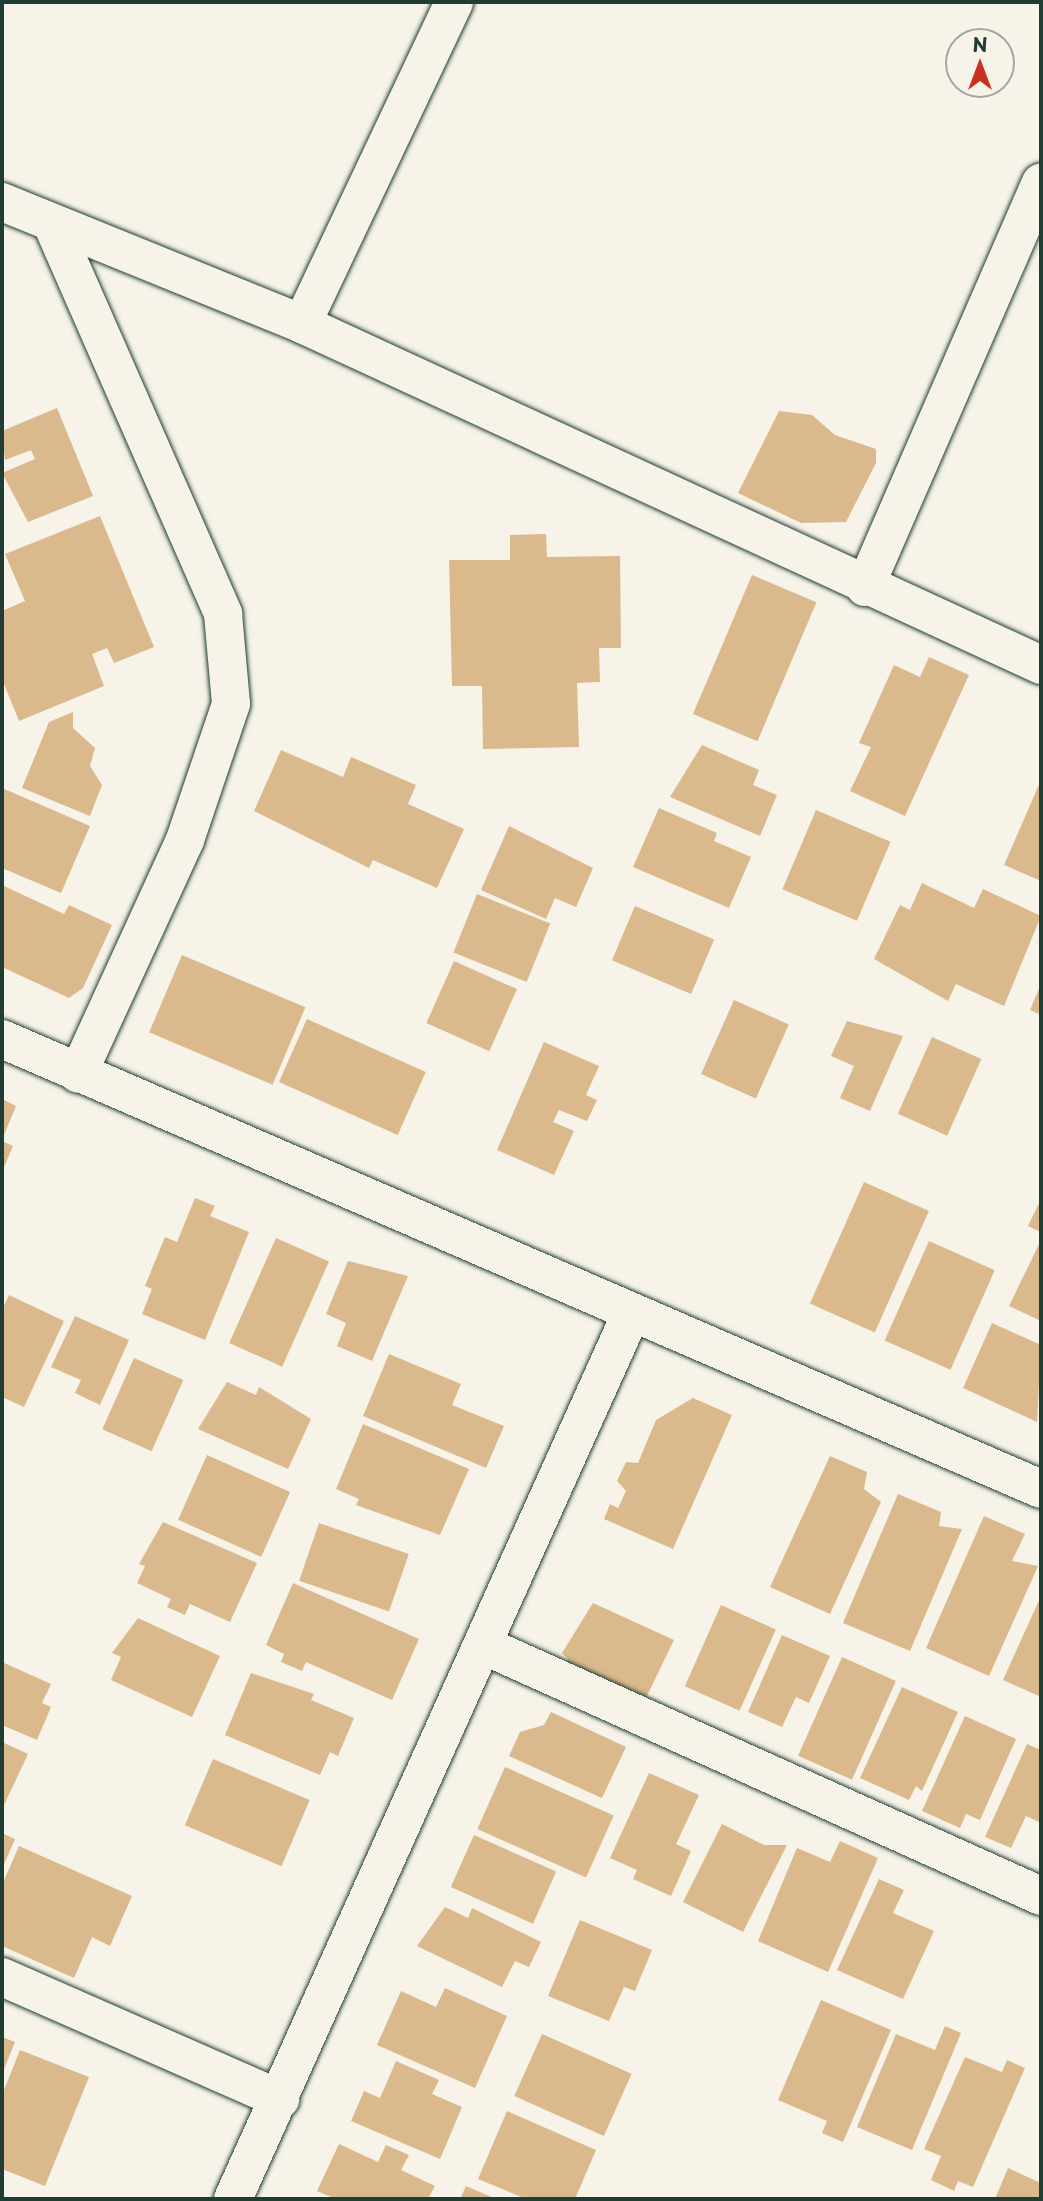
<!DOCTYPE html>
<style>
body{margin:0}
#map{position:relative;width:1043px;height:2201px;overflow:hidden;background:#f7f3e8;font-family:"Playpen Sans",sans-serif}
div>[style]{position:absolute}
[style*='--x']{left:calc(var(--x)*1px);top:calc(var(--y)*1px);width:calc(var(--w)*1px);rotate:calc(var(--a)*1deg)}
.building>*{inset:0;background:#dab98d;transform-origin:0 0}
.roads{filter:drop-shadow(0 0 2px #1f3d34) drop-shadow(0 0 2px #1f3d34)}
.minor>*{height:38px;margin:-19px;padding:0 19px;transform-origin:19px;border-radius:19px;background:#f7f3e8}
span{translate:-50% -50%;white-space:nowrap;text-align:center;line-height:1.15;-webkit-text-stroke:6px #f7f3e8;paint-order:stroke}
.frame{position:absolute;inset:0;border:4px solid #1f3d34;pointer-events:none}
.north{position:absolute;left:945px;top:28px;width:70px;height:70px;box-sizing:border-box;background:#f7f3e8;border:2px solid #a1aaa0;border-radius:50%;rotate:0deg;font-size:19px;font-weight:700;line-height:28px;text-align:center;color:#1f3d34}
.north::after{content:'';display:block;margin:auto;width:24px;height:32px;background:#c8321e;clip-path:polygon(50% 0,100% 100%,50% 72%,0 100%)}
</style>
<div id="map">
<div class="building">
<div style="clip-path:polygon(57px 408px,93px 496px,28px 522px,2px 473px,35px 459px,31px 450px,5px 460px,2px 431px)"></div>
<div style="clip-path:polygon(779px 411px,812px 415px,835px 435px,876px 449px,876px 463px,846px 522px,801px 523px,738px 493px)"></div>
<div style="clip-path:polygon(100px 516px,154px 647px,114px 663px,107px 648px,92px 654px,104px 686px,19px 721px,2px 679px,2px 611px,25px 601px,5px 554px)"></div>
<div style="clip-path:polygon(546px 534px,547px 557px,620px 556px,621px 648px,599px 648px,600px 682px,577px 683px,579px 747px,483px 749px,482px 686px,452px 686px,449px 560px,510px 560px,510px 535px)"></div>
<div style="left:752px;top:575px;width:70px;height:151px;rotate:23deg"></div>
<div style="clip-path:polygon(929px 657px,969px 675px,905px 816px,850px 791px,871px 747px,859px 743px,894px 665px,920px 677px)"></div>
<div style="clip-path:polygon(73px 712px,73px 728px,95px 748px,90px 766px,102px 785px,90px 816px,22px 788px,49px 722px)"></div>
<div style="clip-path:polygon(702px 745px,759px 770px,753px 785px,777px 795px,760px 836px,670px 797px)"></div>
<div style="clip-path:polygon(281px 750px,343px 777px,351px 757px,416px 785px,408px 804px,464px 829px,437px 888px,373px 860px,369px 868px,254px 811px)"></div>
<div style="clip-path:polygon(1041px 780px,1041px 881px,1004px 865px)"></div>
<div style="clip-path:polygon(2px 788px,90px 826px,61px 893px,2px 868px)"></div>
<div style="clip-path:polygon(659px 808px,717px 833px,714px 841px,751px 857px,729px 908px,633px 867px)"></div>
<div style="left:816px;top:810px;width:81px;height:86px;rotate:23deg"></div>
<div style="clip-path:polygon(509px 826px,593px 868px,576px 907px,555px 898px,546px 919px,481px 890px)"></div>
<div style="clip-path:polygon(922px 883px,974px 908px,983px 889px,1041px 916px,1004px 1006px,956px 984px,948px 1001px,874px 959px,900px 905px,910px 910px)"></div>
<div style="clip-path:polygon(2px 885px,64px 914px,69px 905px,112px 925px,83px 988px,69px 998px,2px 967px)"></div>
<div style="left:477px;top:894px;width:79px;height:63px;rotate:22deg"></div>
<div style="left:635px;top:906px;width:86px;height:59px;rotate:23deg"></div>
<div style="left:182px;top:955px;width:134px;height:84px;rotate:23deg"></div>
<div style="left:454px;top:961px;width:69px;height:68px;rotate:24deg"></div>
<div style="clip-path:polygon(1041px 984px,1041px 1015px,1030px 1010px)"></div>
<div style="left:734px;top:1000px;width:60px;height:81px;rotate:24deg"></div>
<div style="left:307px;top:1019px;width:130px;height:69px;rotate:24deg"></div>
<div style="clip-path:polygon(847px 1021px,903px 1036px,870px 1111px,840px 1098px,854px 1066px,831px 1056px)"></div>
<div style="left:932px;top:1037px;width:54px;height:84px;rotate:24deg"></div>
<div style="clip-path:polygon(544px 1042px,599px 1066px,586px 1095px,597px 1100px,587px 1121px,559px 1110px,553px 1122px,574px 1131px,554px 1175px,497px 1150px)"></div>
<div style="clip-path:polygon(2px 1099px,16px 1106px,2px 1140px)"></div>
<div style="clip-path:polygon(2px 1141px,13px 1146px,2px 1172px)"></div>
<div style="left:864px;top:1182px;width:71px;height:133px;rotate:24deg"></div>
<div style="clip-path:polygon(195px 1198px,215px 1206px,210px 1216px,249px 1232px,205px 1340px,142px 1314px,152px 1289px,145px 1286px,165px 1237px,177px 1242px)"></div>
<div style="clip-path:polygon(1041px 1199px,1041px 1232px,1028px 1226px)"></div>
<div style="left:276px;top:1238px;width:58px;height:115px;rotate:24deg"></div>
<div style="clip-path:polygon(1041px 1240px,1041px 1321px,1009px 1306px)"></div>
<div style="left:929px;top:1241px;width:72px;height:109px;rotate:24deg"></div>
<div style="clip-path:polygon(348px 1261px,408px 1276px,372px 1361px,337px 1346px,346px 1323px,326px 1314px)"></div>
<div style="clip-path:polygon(9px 1295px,64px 1321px,24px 1407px,2px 1397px,2px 1310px)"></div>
<div style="clip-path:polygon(75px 1316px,129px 1340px,100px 1405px,75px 1393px,81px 1380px,51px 1367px)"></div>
<div style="clip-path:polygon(992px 1323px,1041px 1345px,1037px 1422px,963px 1388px)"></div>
<div style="clip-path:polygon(389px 1354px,461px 1384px,452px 1405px,504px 1426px,486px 1468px,363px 1416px)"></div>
<div style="left:134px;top:1358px;width:54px;height:78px;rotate:24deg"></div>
<div style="clip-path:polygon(227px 1382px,256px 1395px,259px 1387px,311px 1419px,288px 1469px,198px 1429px)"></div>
<div style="clip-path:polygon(693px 1398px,732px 1415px,673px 1549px,604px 1519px,610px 1504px,618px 1508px,626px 1491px,617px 1481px,626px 1462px,638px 1463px,656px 1420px)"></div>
<div style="clip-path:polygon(363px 1424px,469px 1469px,440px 1535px,356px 1505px,359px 1499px,336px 1489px)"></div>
<div style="left:207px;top:1455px;width:91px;height:71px;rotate:24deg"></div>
<div style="clip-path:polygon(830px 1456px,867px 1472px,864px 1489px,881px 1502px,830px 1614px,770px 1587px)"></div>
<div style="clip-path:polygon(898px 1494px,941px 1512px,939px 1526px,962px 1529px,910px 1651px,843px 1623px)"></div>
<div style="clip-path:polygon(984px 1516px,1025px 1534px,1012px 1561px,1038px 1566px,989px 1676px,926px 1648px)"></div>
<div style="clip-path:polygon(163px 1522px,257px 1563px,230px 1622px,190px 1604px,185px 1615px,167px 1607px,171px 1599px,137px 1583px,145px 1566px,139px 1564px)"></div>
<div style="left:319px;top:1523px;width:95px;height:61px;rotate:19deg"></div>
<div style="clip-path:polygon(293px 1583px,419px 1639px,392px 1700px,306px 1662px,302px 1671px,281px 1662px,284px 1654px,266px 1645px)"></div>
<div style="clip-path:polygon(1041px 1596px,1041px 1697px,1003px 1680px)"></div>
<div style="clip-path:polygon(593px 1603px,674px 1640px,642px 1706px,563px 1670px,568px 1659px,562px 1653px)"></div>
<div style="left:721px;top:1605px;width:60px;height:89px;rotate:24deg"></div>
<div style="clip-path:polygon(138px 1618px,220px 1656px,192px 1717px,111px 1680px,121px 1657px,112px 1653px)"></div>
<div style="clip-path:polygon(782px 1635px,830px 1656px,809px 1703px,796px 1697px,782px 1727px,748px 1712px)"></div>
<div style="left:842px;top:1657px;width:59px;height:108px;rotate:24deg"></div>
<div style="clip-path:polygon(2px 1662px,51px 1684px,42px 1703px,51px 1707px,37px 1740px,2px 1725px)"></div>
<div style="clip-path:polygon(251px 1673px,314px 1694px,311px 1700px,354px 1718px,338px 1756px,330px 1752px,320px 1775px,225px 1735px)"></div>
<div style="clip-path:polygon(902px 1687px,958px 1712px,922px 1791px,916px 1786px,909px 1800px,860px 1778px)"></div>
<div style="clip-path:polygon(551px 1712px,626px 1747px,602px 1798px,509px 1756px,520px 1732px,544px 1725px)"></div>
<div style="clip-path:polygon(965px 1716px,1016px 1739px,980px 1820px,966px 1814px,960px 1828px,922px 1811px)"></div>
<div style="clip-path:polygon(2px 1742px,28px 1754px,4px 1805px,2px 1804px)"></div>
<div style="clip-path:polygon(1027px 1744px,1041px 1750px,1041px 1823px,1026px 1816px,1011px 1848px,985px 1837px)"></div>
<div style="left:213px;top:1759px;width:105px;height:72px;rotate:23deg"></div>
<div style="left:505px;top:1767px;width:119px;height:68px;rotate:24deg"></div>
<div style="clip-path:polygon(649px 1773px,699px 1795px,676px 1844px,691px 1851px,671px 1896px,633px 1879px,637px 1870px,610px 1858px)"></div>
<div style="clip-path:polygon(722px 1824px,764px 1845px,787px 1845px,743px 1932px,683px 1902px)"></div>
<div style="clip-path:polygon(2px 1833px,15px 1839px,2px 1869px)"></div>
<div style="left:474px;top:1835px;width:90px;height:57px;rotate:24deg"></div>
<div style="clip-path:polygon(840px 1841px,878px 1858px,828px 1972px,758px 1941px,797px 1848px,830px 1862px)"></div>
<div style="clip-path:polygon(19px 1846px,132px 1896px,110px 1946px,92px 1937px,74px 1978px,2px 1946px,2px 1885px)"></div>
<div style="clip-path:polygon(879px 1879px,904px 1890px,893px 1913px,934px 1931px,903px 1999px,837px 1970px)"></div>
<div style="clip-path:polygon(445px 1907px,468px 1918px,472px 1908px,541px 1942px,529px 1967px,515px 1961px,502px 1987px,417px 1946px)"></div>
<div style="clip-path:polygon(580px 1920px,652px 1950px,635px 1991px,624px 1987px,609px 2021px,548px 1996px)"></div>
<div style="clip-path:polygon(445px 1988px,507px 2016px,475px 2088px,377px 2045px,401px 1991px,436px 2007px)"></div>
<div style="clip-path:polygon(821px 2000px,891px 2030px,843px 2142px,822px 2133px,827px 2121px,778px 2100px)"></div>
<div style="clip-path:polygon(945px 2026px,961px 2033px,912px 2150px,857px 2127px,896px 2034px,935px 2050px)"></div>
<div style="left:542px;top:2034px;width:98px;height:68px;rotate:24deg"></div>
<div style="clip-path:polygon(2px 2037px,15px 2042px,2px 2074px)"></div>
<div style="clip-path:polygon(20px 2050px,89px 2077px,45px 2186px,2px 2169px,2px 2095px)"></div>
<div style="clip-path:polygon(965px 2057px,1002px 2072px,1007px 2060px,1025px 2068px,973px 2187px,958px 2181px,954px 2191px,931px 2180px,941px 2156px,924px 2149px)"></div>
<div style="clip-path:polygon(396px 2061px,439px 2080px,432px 2094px,462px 2107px,440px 2159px,351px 2121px,364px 2091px,380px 2098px)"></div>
<div style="clip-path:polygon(507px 2111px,596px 2150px,575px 2199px,526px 2199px,478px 2179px)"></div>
<div style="clip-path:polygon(339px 2144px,378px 2162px,386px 2145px,409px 2155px,401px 2170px,435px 2186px,428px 2199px,336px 2199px,317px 2191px)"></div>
<div style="clip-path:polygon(1008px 2168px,1041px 2183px,1041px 2199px,995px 2199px)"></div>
<div style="clip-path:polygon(466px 2186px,496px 2199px,460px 2199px)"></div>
</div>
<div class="roads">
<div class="minor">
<div style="--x:2;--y:202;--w:324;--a:22.1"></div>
<div style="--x:302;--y:324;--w:814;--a:24.77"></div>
<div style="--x:53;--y:226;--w:424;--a:66.3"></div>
<div style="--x:223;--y:614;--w:90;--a:84.9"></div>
<div style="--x:231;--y:704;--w:144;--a:108.7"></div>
<div style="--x:185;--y:840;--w:257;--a:114.6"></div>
<div style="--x:302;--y:324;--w:356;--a:-64.7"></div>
<div style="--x:865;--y:587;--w:441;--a:-66.5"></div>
<div style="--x:2;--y:1039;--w:1132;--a:23.42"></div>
<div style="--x:483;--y:1645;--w:612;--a:24.22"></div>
<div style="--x:2;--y:1977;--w:304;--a:23.7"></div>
<div style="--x:233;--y:2199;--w:970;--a:-65.79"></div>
</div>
</div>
<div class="frame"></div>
<div class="north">N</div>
</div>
